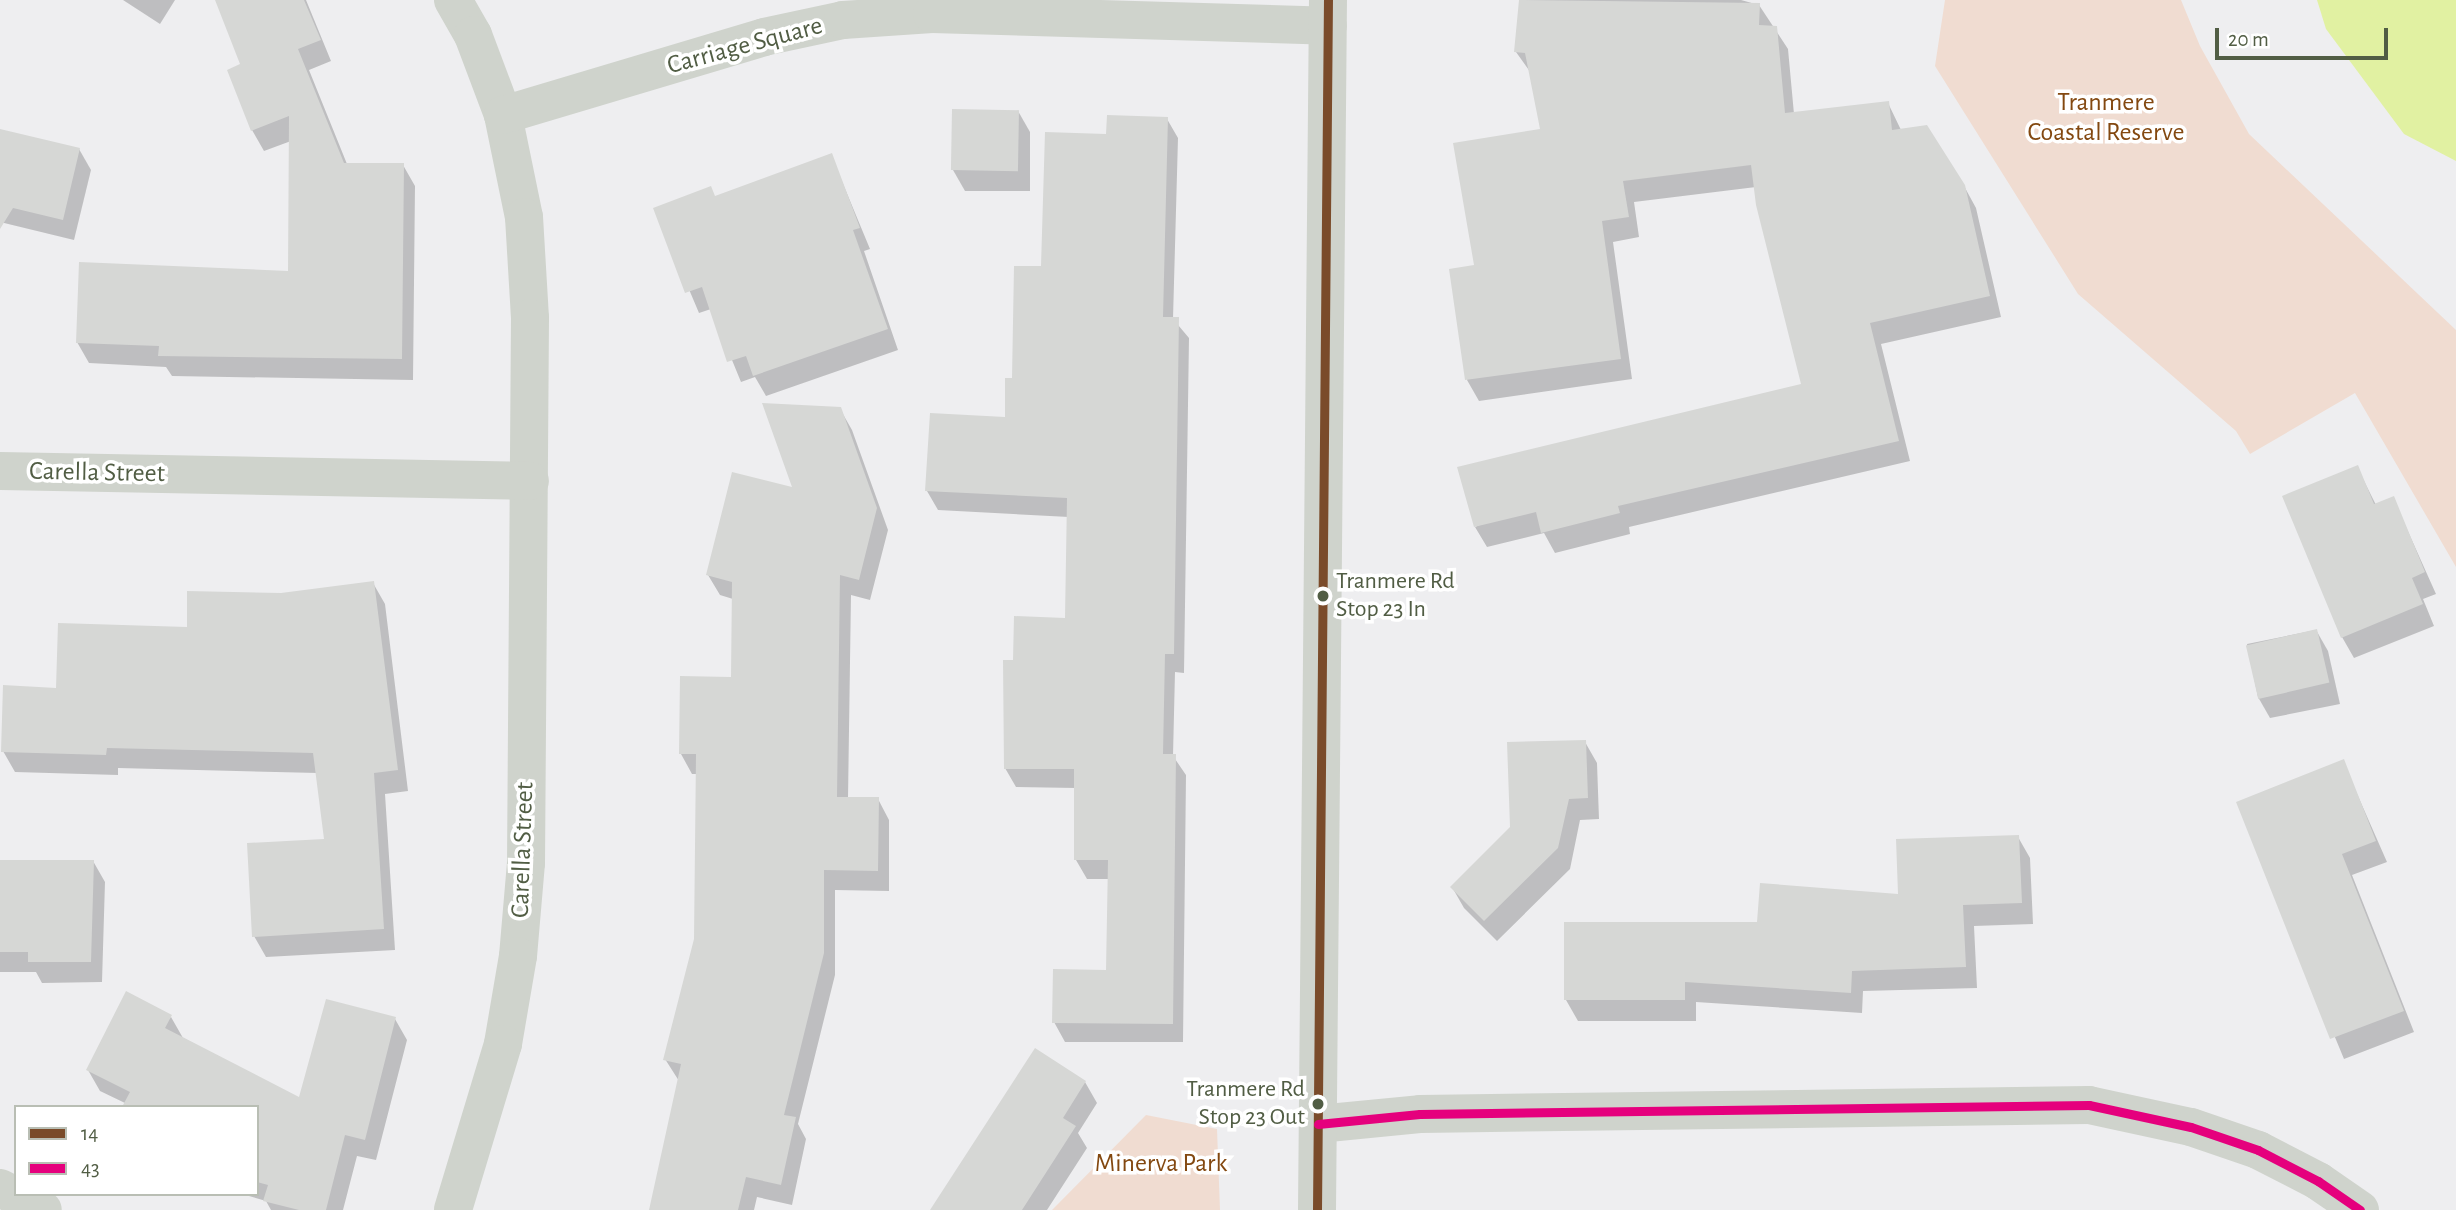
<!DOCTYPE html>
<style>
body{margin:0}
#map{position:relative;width:2456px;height:1210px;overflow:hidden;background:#eeeef0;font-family:"Alegreya Sans",sans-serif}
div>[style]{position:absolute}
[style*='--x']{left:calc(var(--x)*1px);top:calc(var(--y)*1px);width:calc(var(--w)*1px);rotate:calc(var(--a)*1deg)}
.green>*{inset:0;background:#f0dcd1}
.water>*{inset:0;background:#e1f1a2}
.shadow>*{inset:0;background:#0003}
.building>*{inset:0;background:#d6d7d5;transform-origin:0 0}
.minor>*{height:38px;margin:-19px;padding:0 19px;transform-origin:19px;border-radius:19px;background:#cfd3cc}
.bus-1>*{height:9px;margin:-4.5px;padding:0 4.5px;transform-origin:4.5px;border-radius:4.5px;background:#7a4b2a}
.bus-2>*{height:9px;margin:-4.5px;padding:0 4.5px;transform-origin:4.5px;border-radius:4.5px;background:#e5007d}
.dots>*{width:19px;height:19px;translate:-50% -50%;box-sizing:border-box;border:4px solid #fff;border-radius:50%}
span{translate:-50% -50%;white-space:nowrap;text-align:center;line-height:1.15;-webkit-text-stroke:7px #fff;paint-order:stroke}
.bus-label{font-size:24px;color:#515d44}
.left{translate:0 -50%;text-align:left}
.right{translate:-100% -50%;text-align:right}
.street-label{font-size:26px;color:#515d44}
.park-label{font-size:26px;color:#834810}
.legend{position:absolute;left:14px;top:1105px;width:245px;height:91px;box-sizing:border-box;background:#fff;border:2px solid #b9beb4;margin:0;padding:9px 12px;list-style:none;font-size:21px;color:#515d44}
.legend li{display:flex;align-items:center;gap:14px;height:35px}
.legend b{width:35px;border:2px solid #b9beb4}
.scale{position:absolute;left:2215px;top:28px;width:173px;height:32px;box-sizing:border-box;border:4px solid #515d44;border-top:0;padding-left:9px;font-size:21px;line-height:24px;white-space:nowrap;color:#515d44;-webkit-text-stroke:5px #fff;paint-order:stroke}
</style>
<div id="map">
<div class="green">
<div style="clip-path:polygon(1945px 0,2181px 0,2200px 46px,2249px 134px,2456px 330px,2456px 567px,2355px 393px,2250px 454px,2236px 431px,2078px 294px,1935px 66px)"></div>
<div style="clip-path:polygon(1146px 1115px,1217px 1129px,1220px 1210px,1052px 1210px)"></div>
</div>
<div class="water">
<div style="clip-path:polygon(2317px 0,2456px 0,2456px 161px,2404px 134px,2326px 29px)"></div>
</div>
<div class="shadow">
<div style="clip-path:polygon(123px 0,175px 0,160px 24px)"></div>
<div style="clip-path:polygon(221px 0,306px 0,331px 61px,309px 70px,347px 164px,403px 165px,415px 186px,413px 380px,172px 376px,166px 367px,89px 363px,77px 342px,290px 273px,291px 141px,264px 151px,252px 130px,243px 65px)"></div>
<div style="clip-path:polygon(1521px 0,1741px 0,1759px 5px,1788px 49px,1794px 114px,1888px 103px,1901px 130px,1964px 186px,1976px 208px,2001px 317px,1881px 344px,1910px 461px,1629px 527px,1630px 534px,1555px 553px,1544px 533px,1487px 547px,1475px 527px,1804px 385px,1756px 187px,1634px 202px,1639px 237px,1613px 242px,1632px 379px,1479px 401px,1467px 380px,1542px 131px,1531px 73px,1516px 52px)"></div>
<div style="clip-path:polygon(1018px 111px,1030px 132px,1030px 191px,965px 191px,953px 170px)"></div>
<div style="clip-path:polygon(1167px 119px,1178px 138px,1173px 319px,1189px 338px,1184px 673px,1175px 672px,1173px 756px,1186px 775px,1183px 1042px,1065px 1042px,1054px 1022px,1108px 971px,1109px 879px,1087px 879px,1076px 860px,1076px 788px,1016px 787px,1005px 768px,1014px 662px,1067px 620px,1069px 517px,938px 510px,927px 491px,1006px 419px,1042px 268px,1108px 136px)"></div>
<div style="clip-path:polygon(0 131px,79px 149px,91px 170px,74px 240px,0 222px)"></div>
<div style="clip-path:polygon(831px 155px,870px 249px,864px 251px,898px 350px,766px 396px,755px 377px,741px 382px,711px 309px,699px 313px,655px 209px,716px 198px)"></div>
<div style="clip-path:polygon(840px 409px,852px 430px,888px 530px,870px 600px,851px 595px,848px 799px,878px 799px,889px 820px,889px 891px,835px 890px,835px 975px,798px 1124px,806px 1139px,792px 1205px,757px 1197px,754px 1210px,651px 1210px,679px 1081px,665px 1059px,695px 939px,698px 774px,692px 774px,681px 754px,732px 679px,733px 599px,720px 595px,708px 575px,794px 489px)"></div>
<div style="clip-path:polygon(2357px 467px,2376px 505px,2393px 498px,2436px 594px,2423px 599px,2434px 626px,2354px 658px,2342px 637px)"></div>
<div style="clip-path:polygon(373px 583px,385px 604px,408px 791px,385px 794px,395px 950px,266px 957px,254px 936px,326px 841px,318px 773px,118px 768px,118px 775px,15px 772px,3px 751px,57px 690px,189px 629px,281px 594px)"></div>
<div style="clip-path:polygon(2316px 630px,2328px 651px,2340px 704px,2270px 718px,2258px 697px,2247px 644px)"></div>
<div style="clip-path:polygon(1585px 742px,1597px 763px,1599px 819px,1580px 820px,1570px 869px,1497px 941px,1464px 908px,1452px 887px,1512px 828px)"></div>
<div style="clip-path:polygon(2343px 762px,2387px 862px,2352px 875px,2414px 1032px,2344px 1059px,2238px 803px)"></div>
<div style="clip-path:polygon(2018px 837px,2030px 858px,2033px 924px,1974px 926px,1977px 988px,1863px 991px,1862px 1013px,1696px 1002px,1696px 1021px,1578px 1021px,1566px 1000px,1759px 924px,1900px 895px)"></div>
<div style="clip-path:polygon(93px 861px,105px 882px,102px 982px,42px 983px,36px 972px,0 972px,0 862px)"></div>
<div style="clip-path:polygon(171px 1017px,183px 1038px,300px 1099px,395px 1019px,407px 1040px,376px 1160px,357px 1156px,343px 1210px,271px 1210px,266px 1201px,242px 1194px,257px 1194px,257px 1107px,125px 1103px,100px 1091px,88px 1070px)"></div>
<div style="clip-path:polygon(1085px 1082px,1097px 1103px,1078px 1133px,1087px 1148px,1047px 1210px,940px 1210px)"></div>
</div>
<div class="building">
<div style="clip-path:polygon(215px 0,304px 0,321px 40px,298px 49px,344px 163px,404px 163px,402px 359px,158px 356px,159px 346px,76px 343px,79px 262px,288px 271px,289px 116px,251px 131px,227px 70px,240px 64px)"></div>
<div style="clip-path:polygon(1519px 0,1760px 3px,1759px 25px,1777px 26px,1785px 113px,1889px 101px,1892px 130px,1927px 125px,1965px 185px,1990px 296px,1870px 323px,1899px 441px,1618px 506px,1620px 513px,1541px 533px,1536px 512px,1474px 527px,1457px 467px,1801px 384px,1756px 205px,1751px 165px,1623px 181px,1629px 217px,1602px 221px,1621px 359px,1465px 380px,1449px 269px,1474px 265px,1453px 143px,1540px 129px,1525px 53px,1514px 52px)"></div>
<div style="left:952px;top:109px;width:67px;height:61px;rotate:1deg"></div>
<div style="clip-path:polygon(1107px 115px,1168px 117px,1163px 317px,1179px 317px,1174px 654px,1165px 654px,1163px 754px,1176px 754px,1173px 1024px,1052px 1023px,1053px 969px,1106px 970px,1108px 860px,1074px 860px,1074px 769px,1004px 769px,1003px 660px,1013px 660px,1014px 616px,1065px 618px,1067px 498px,925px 491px,930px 413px,1005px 417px,1005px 378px,1012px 378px,1014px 266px,1041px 266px,1045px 132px,1106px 134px)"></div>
<div style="clip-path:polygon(0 129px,80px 148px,63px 220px,13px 208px,0 229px)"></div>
<div style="clip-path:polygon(832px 153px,860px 228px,853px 230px,888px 329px,753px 376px,746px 356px,727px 362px,702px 287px,685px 293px,653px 208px,711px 186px,715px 196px)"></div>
<div style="clip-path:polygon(762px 403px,841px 407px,877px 508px,859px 580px,840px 575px,837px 797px,879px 797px,878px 871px,824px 870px,824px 953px,784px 1115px,796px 1117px,781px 1185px,746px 1177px,738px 1210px,649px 1210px,681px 1064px,663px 1060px,694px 939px,696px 754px,679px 754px,680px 676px,731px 677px,732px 582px,706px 575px,732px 472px,792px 487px)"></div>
<div style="clip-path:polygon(2358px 465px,2374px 504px,2394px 496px,2425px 572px,2412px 578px,2423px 604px,2341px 638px,2282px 496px)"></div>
<div style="clip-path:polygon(374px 581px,398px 770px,374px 773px,384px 929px,252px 937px,247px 843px,324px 839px,313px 753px,107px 748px,106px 755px,1px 752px,3px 685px,56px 688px,58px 623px,187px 627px,187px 591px,281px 593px)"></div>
<div style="left:2317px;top:629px;width:55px;height:73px;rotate:77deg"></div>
<div style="clip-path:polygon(1586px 740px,1588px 798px,1569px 799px,1558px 848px,1484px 921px,1450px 887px,1510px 827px,1507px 742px)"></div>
<div style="clip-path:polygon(2344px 759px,2376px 841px,2342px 854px,2404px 1011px,2330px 1039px,2236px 802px)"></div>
<div style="clip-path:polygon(2019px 835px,2022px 903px,1963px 905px,1966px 967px,1852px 971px,1851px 993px,1685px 982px,1685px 1000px,1564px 1000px,1564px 922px,1757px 922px,1760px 883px,1898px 894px,1896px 839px)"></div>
<div style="clip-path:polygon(0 860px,94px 860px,91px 962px,28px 962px,28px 952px,0 952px)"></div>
<div style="clip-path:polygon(126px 991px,172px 1015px,165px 1028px,299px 1097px,326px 999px,396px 1017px,365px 1140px,345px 1135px,326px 1210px,299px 1210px,263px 1201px,268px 1185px,257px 1182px,257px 1107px,122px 1107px,130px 1092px,86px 1070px)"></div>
<div style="clip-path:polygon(1035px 1048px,1086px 1081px,1063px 1118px,1076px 1126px,1022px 1210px,930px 1210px)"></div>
</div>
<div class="minor">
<div style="--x:453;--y:0;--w:40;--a:60.3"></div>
<div style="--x:473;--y:35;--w:85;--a:69.4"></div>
<div style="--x:503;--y:115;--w:104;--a:78.4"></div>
<div style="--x:524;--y:217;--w:101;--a:86.6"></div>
<div style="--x:530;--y:318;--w:545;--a:90.42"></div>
<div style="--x:526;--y:863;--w:93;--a:94.9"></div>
<div style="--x:518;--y:956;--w:89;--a:99.7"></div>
<div style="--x:503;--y:1044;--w:173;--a:106.8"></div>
<div style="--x:503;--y:115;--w:272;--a:-16.6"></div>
<div style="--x:764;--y:37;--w:81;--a:-12.1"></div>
<div style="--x:843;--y:20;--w:89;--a:-3.9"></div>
<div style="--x:932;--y:14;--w:396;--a:1.7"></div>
<div style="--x:0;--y:471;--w:530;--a:1.08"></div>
<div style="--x:1318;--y:1124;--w:102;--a:-5.6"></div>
<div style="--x:1420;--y:1114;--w:669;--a:-0.77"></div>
<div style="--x:2089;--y:1105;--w:104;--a:12.2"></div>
<div style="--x:2191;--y:1127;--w:71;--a:18.9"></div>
<div style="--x:2258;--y:1150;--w:68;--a:27.3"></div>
<div style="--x:2318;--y:1181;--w:51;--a:34.6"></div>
<div style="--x:0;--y:1188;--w:48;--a:27.1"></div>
<div style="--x:1317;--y:1210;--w:1210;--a:-89.48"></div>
</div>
<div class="bus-1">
<div style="--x:1317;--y:1210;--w:1210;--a:-89.48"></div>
</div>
<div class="bus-2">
<div style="--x:1318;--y:1124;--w:102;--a:-5.6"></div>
<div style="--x:1420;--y:1114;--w:669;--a:-0.77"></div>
<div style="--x:2089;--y:1105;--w:104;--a:12.2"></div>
<div style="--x:2191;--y:1127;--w:71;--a:18.9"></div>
<div style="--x:2258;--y:1150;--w:68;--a:27.3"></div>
<div style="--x:2318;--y:1181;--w:51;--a:34.6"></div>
</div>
<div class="dots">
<div style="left:1323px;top:596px;background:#515d44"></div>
<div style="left:1318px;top:1104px;background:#515d44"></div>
</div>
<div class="bus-label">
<span class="left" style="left:1336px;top:596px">Tranmere Rd<br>Stop 23 In</span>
<span class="right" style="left:1305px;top:1104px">Tranmere Rd<br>Stop 23 Out</span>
</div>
<div class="street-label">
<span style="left:745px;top:46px;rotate:-15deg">Carriage Square</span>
<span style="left:97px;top:473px;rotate:1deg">Carella Street</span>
<span style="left:523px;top:850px;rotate:-88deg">Carella Street</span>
</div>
<div class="park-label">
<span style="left:2106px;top:118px">Tranmere<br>Coastal Reserve</span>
<span style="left:1161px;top:1164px">Minerva Park</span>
</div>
<ul class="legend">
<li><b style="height:9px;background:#7a4b2a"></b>14</li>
<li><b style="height:9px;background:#e5007d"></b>43</li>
</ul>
<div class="scale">20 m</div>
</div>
